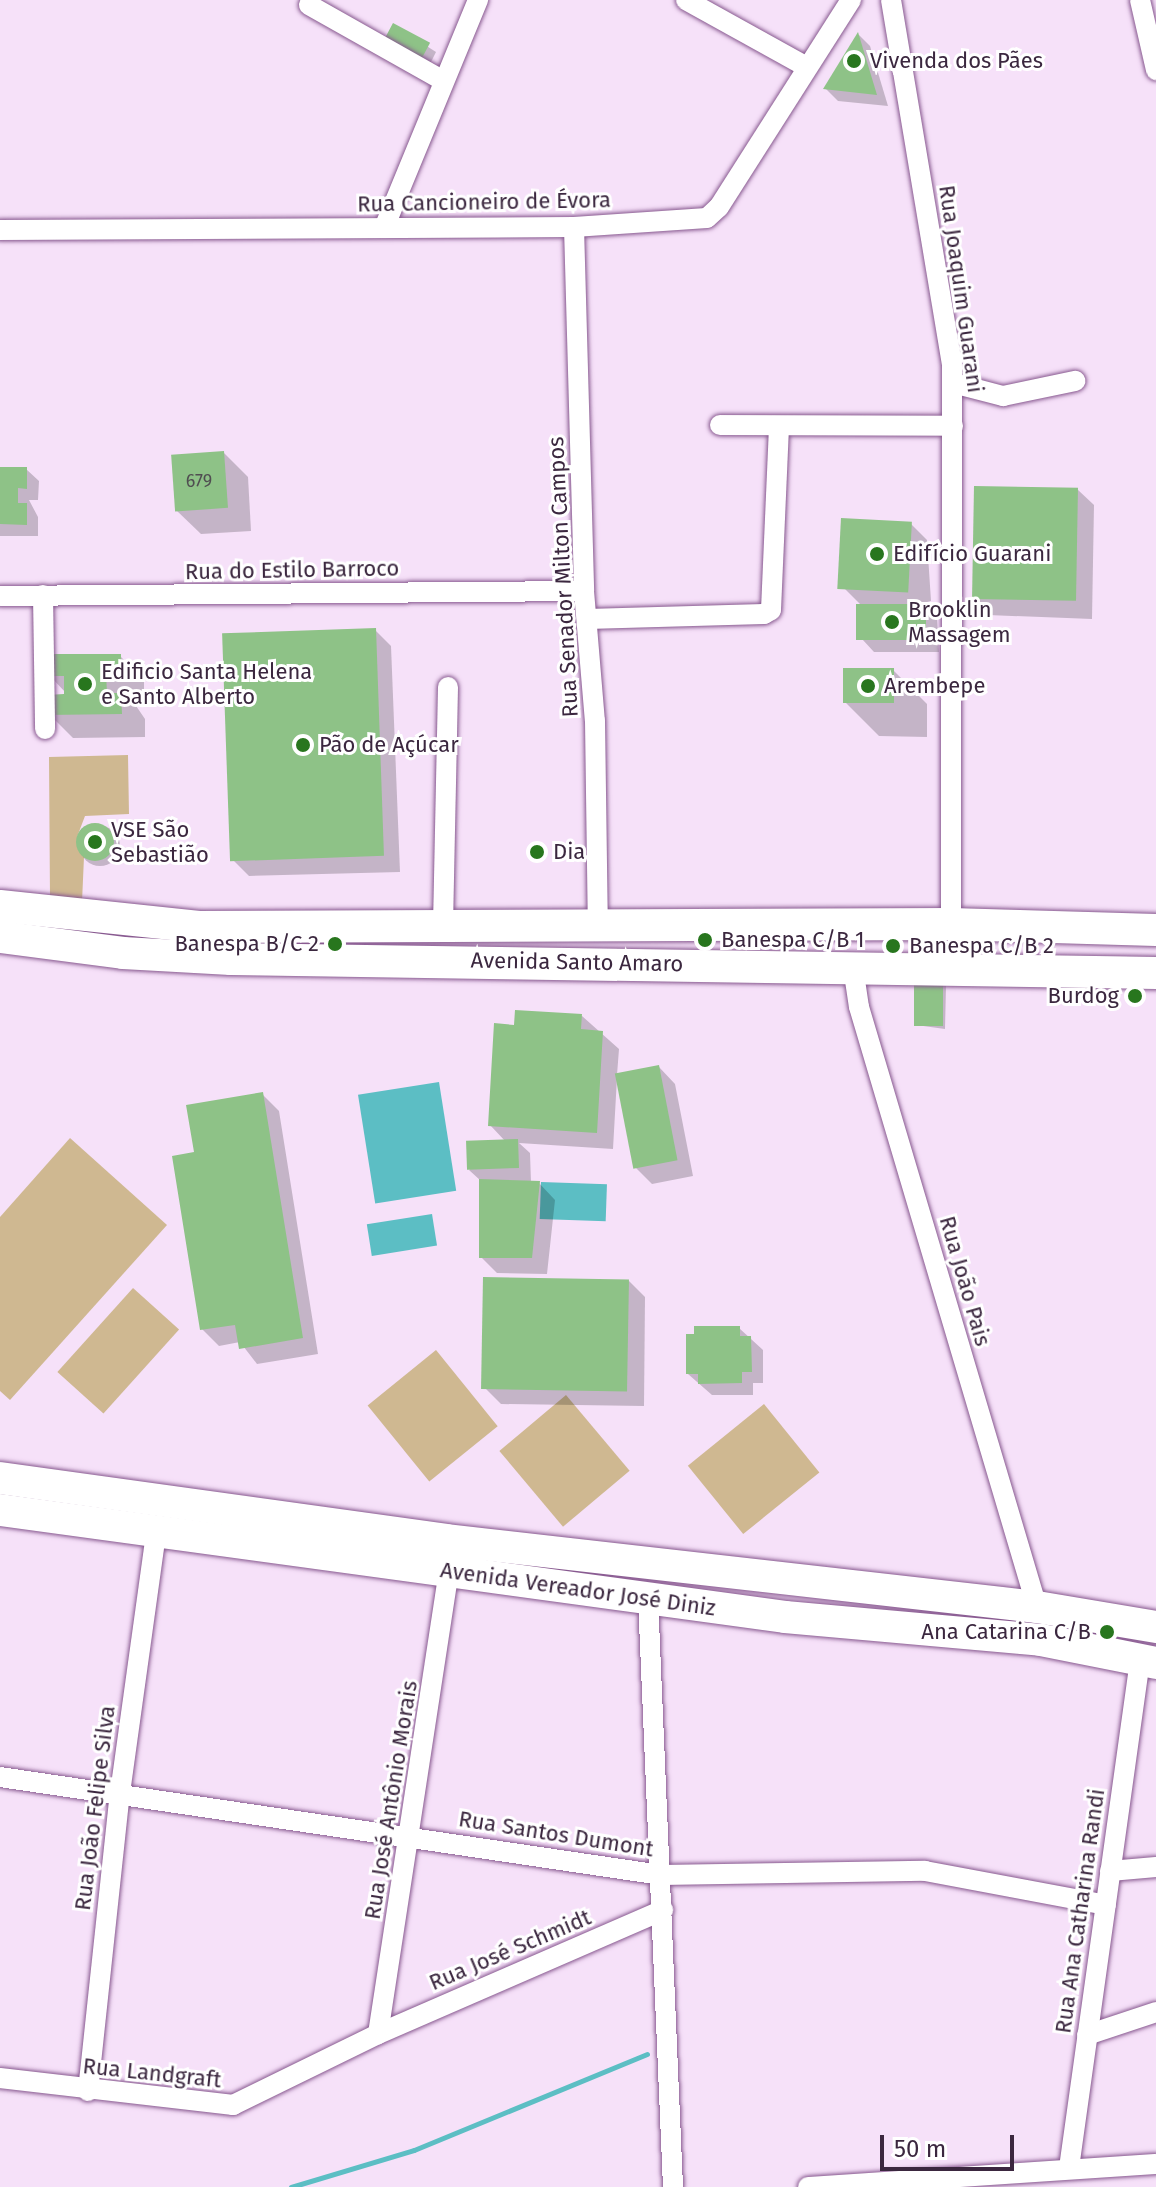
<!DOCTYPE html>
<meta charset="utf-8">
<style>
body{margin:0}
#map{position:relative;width:1156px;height:2187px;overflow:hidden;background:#f6e1f9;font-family:"Fira Sans",sans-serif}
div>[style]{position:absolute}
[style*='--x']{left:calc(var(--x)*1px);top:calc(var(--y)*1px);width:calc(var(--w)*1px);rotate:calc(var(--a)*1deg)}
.green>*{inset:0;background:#cfb891;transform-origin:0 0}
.water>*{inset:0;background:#5cbec4;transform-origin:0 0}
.shadow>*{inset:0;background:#0003}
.round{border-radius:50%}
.stream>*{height:5px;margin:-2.5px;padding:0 2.5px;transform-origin:2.5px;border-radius:2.5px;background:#5cbec4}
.building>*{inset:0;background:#8ec287;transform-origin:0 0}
.roads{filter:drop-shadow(0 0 2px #87588f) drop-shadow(0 0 2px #87588f)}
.minor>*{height:20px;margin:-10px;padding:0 10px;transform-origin:10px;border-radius:10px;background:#fff}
.primary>*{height:32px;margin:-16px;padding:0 16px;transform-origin:16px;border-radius:16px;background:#fff}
.dots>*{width:22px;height:22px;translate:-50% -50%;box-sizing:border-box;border:4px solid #fff;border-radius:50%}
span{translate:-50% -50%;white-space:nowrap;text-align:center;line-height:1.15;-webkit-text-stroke:6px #fff;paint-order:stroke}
.number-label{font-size:18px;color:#504e51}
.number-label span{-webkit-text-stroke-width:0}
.poi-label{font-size:22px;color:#3b273f}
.left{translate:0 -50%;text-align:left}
.right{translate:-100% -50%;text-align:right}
.street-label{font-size:22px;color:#3b273f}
.scale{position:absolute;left:880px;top:2135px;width:134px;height:36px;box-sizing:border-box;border:4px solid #3b273f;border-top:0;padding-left:10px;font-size:24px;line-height:28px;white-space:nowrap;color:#3b273f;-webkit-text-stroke:6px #fff;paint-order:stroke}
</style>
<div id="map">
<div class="green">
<div style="clip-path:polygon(128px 755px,129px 814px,85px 816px,77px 837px,84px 857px,82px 902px,50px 900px,49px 757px)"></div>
<div style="clip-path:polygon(70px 1138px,167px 1225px,10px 1400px,0 1391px,0 1217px)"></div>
<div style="left:133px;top:1288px;width:62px;height:113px;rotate:42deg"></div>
<div style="left:436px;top:1350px;width:98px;height:88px;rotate:51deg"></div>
<div style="left:566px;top:1395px;width:99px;height:87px;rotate:50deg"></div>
<div style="left:764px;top:1404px;width:88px;height:98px;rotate:51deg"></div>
</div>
<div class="water">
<div style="left:439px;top:1082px;width:110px;height:82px;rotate:81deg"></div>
<div style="left:541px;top:1182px;width:66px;height:37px;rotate:2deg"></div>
<div style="left:432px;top:1214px;width:32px;height:66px;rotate:81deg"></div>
</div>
<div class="shadow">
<div style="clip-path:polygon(394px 25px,436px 52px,429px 66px)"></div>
<div style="clip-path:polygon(859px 35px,870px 46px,888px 106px,838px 101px,826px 89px)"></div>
<div style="clip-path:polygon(224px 453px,248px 477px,251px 531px,201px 534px,176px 510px)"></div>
<div style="clip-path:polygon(0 469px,26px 469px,39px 481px,38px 500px,29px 500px,38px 517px,38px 536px,0 536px)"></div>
<div style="clip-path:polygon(1077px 489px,1094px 505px,1092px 619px,988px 615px,972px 598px)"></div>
<div style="clip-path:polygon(911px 524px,927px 540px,931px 601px,912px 606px,925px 606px,937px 618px,939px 652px,874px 652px,862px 639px,862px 606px,844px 588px)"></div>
<div style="clip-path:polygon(375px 630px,391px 646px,400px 872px,249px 876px,233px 860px)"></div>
<div style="clip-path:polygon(120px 656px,144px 680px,144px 697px,130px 697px,145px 719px,145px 737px,73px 738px,49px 714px,66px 693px,49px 675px)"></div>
<div style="clip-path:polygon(893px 670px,927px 704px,927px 737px,879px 736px,845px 702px)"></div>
<div class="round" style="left:80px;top:826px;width:40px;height:40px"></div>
<div style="clip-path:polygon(916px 982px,946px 986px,945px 1029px,916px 1025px)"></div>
<div style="clip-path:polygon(582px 1016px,619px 1049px,617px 1075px,659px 1067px,675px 1084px,693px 1176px,652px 1184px,636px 1168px,617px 1078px,613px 1149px,519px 1143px,530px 1153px,531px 1183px,539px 1183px,555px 1200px,547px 1274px,497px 1273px,481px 1257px,481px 1181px,469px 1170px,506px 1142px,490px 1125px,516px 1027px)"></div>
<div style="clip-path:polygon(262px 1094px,279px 1111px,318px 1354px,257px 1364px,240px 1342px,219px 1346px,202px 1329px,196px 1154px)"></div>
<div style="clip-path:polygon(629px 1281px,645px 1297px,644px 1406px,501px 1404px,485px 1388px)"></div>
<div style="clip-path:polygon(739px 1328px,763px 1350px,763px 1383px,753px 1383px,753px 1395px,712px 1395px,688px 1374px)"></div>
</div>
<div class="stream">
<div style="--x:291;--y:2187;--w:128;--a:-16.7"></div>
<div style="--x:414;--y:2150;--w:252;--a:-22.4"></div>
</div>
<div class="building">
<div style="left:393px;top:23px;width:42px;height:19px;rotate:28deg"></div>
<div style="clip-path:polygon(858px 32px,877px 95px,823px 89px)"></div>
<div style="left:224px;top:451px;width:57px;height:53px;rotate:86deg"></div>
<div style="clip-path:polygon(0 467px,27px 467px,27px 489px,18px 488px,18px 503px,27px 503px,27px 525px,0 524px)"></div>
<div style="left:974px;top:486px;width:104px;height:113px;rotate:1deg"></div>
<div style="left:841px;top:518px;width:71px;height:71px;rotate:3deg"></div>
<div style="left:856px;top:604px;width:70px;height:36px"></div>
<div style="left:376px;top:628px;width:228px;height:154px;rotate:88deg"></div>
<div style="clip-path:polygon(46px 654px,121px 654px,121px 673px,106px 673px,107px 693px,121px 693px,122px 714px,47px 715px,47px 695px,64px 694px,64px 676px,47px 676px)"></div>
<div style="left:843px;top:668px;width:51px;height:35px"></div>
<div class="round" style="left:76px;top:823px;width:38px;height:38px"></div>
<div style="left:914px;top:980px;width:29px;height:46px"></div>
<div style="clip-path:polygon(515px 1010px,582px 1014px,581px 1029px,603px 1031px,597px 1133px,488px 1126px,494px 1023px,514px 1025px)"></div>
<div style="left:659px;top:1065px;width:97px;height:45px;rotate:79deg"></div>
<div style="clip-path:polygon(263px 1092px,303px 1338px,239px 1349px,235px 1325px,200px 1330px,172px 1156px,194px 1152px,186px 1105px)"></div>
<div style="left:518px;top:1139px;width:29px;height:52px;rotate:88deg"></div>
<div style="clip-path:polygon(479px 1179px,540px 1181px,532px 1258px,479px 1258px)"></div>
<div style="left:483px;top:1277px;width:146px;height:112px;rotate:1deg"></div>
<div style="clip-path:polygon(694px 1326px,740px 1326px,740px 1336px,751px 1336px,752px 1372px,742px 1372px,742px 1383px,698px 1384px,698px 1374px,686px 1374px,686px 1334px,694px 1334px)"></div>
</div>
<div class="roads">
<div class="minor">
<div style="--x:686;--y:0;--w:138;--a:29"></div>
<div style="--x:891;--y:0;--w:371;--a:80.5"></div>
<div style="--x:952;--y:366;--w:558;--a:90.1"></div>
<div style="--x:1140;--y:0;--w:72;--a:77.1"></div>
<div style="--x:309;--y:5;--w:153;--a:29.4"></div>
<div style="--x:574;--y:227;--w:364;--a:88.4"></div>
<div style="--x:584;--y:591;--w:130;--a:85.2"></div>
<div style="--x:595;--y:721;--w:203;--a:89.2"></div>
<div style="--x:384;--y:228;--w:247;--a:-67.6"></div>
<div style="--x:0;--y:230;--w:574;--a:-0.3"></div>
<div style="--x:574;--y:227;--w:133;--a:-3.9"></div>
<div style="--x:707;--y:218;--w:16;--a:-43"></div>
<div style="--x:719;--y:207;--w:246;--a:-57.5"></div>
<div style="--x:953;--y:383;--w:52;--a:14.6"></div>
<div style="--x:1003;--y:396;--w:74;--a:-11.8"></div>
<div style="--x:720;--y:425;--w:233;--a:0.2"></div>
<div style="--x:43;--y:595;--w:134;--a:89.1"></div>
<div style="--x:0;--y:596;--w:584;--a:-0.49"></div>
<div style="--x:587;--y:619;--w:177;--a:-1.6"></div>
<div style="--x:764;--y:614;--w:8;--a:-30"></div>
<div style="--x:771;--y:610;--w:184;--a:-87.5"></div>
<div style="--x:443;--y:926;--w:239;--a:-88.8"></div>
<div style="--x:853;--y:967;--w:40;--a:81.5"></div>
<div style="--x:859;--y:1007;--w:626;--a:73.48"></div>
<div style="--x:648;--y:1598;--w:590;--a:87.57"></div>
<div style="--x:0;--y:1777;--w:668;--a:8.43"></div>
<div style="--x:661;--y:1875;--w:264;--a:-0.9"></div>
<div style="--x:925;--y:1871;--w:184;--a:10.6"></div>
<div style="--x:1110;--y:1871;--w:46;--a:-5"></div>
<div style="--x:378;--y:2034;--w:467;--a:-81.3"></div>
<div style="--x:1087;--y:2035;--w:73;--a:-18.4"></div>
<div style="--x:0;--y:2078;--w:235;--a:6.6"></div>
<div style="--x:233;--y:2105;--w:161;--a:-26.1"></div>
<div style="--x:378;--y:2034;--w:311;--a:-23.5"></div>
<div style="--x:88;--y:2091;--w:300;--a:-83.9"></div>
<div style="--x:120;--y:1793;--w:263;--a:-82.1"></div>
<div style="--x:1069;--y:2168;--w:513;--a:-82.04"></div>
<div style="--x:808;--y:2187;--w:349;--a:-3.8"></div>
</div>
<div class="primary">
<div style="--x:0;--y:906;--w:200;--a:6"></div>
<div style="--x:199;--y:927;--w:752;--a:-0.23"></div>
<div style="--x:951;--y:924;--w:205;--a:1.7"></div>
<div style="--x:0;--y:937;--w:124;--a:7.4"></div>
<div style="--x:123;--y:953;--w:108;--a:3.2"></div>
<div style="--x:231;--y:959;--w:925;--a:0.87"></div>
<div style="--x:0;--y:1478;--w:449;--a:7.9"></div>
<div style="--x:445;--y:1540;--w:596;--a:6.46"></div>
<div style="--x:1037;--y:1607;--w:121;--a:9.5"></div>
<div style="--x:0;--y:1510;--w:792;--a:7.76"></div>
<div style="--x:785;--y:1617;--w:257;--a:5.1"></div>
<div style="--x:1041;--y:1640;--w:117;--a:11.3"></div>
</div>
</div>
<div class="dots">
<div style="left:854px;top:61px;background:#28761e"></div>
<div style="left:877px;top:554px;background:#28761e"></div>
<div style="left:892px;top:622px;background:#28761e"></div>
<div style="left:85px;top:684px;background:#28761e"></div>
<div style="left:868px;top:686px;background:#28761e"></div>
<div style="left:303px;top:745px;background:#28761e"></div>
<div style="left:95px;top:842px;background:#28761e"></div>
<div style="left:537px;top:852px;background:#28761e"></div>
<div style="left:705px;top:940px;background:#28761e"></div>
<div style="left:335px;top:944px;background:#28761e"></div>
<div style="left:893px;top:946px;background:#28761e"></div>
<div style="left:1135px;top:996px;background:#28761e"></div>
<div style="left:1107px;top:1632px;background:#28761e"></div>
</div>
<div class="number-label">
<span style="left:199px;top:481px">679</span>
</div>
<div class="poi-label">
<span class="left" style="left:870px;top:61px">Vivenda dos Pães</span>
<span class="left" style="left:893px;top:554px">Edifício Guarani</span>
<span class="left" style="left:908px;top:622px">Brooklin<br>Massagem</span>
<span class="left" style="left:101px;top:684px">Edificio Santa Helena<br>e Santo Alberto</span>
<span class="left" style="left:884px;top:686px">Arembepe</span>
<span class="left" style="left:319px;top:745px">Pão de Açúcar</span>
<span class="left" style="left:111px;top:842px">VSE São<br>Sebastião</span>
<span class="left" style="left:553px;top:852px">Dia</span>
<span class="left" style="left:721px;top:940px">Banespa C/B 1</span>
<span class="right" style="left:319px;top:944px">Banespa B/C 2</span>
<span class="left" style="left:909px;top:946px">Banespa C/B 2</span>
<span class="right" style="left:1119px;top:996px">Burdog</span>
<span class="right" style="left:1091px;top:1632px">Ana Catarina C/B</span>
</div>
<div class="street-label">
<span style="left:484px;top:202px;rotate:-1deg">Rua Cancioneiro de Évora</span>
<span style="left:961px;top:289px;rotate:82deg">Rua Joaquim Guarani</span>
<span style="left:292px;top:570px;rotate:-1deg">Rua do Estilo Barroco</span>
<span style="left:563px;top:577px;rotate:-93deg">Rua Senador Milton Campos</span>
<span style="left:577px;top:962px;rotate:1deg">Avenida Santo Amaro</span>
<span style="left:965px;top:1281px;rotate:74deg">Rua João Pais</span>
<span style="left:578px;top:1589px;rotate:8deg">Avenida Vereador José Diniz</span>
<span style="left:391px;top:1800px;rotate:-81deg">Rua José Antônio Morais</span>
<span style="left:95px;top:1808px;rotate:-83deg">Rua João Felipe Silva</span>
<span style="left:556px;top:1834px;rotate:9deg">Rua Santos Dumont</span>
<span style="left:1080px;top:1911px;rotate:-82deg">Rua Ana Catharina Randi</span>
<span style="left:510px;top:1950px;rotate:-23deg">Rua José Schmidt</span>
<span style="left:152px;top:2073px;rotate:6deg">Rua Landgraft</span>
</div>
<div class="scale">50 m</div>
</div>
